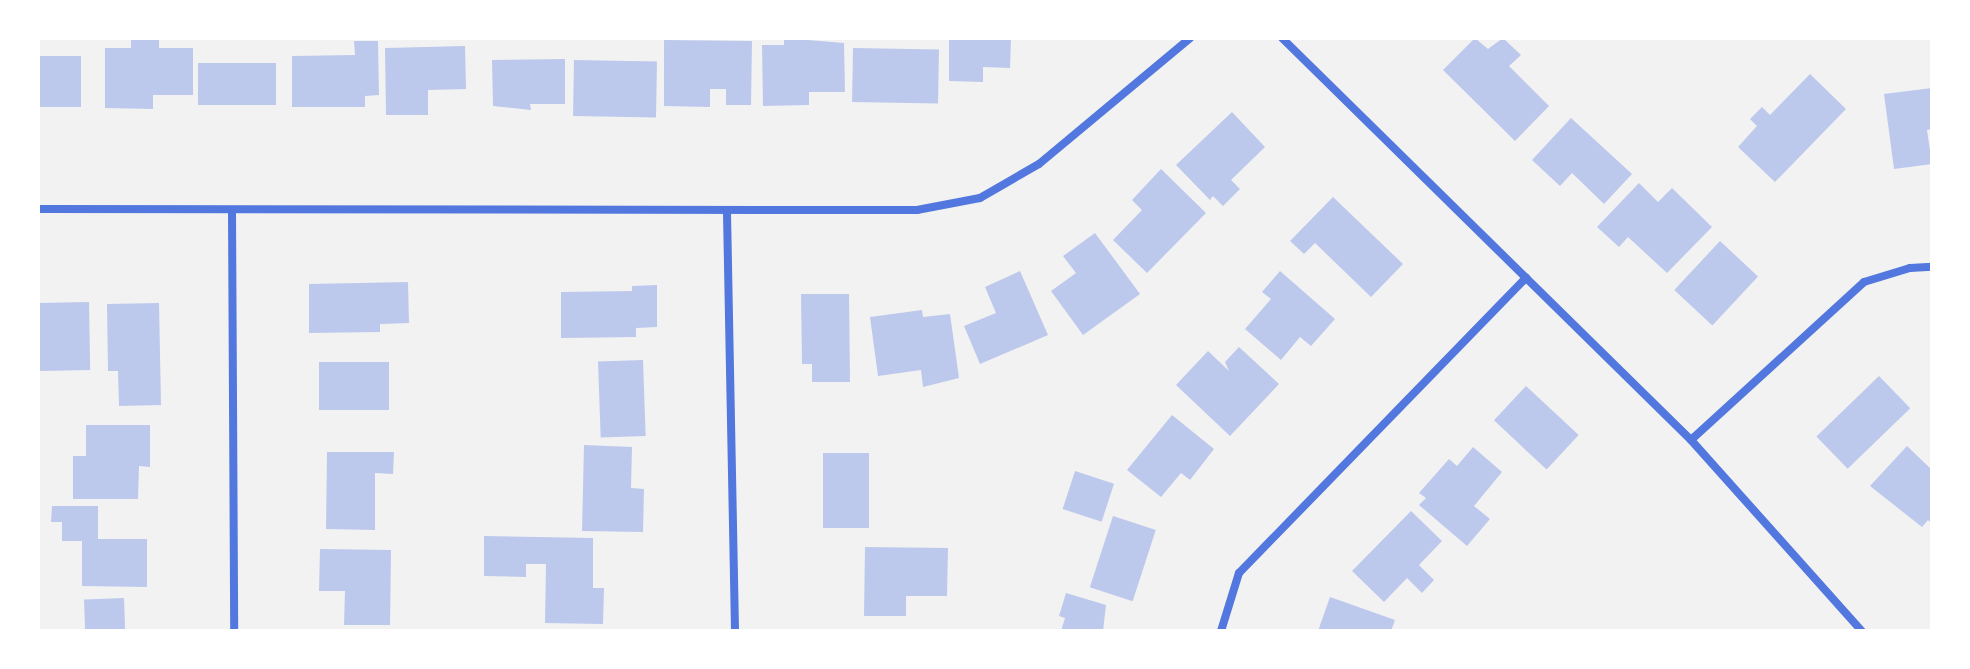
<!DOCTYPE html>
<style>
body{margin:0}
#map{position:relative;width:1970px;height:669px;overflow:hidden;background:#f2f2f2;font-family:Barlow,sans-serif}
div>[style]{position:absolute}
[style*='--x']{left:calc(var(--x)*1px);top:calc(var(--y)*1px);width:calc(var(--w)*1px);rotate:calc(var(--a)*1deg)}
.building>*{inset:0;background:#bdc9ec;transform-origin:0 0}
.minor>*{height:8px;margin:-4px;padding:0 4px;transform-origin:4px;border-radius:4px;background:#5277de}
span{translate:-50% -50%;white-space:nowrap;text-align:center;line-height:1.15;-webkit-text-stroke:6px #fff;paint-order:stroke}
.frame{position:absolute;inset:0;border:40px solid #fff;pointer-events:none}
</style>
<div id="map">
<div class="building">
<div style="clip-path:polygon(131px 38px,159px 38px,159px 48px,193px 48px,193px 95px,153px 95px,153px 109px,105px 108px,105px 48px,131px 48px)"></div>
<div style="clip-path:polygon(784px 38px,844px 43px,845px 92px,809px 92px,809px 105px,763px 106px,762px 45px,784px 45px)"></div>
<div style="clip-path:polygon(949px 38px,1011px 38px,1010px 68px,983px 67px,983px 82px,949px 81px)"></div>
<div style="clip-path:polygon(1475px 38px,1488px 49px,1503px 38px,1521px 55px,1509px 66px,1549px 106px,1515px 141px,1443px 70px)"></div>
<div style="clip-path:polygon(664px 40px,752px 41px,751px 105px,726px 105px,726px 89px,710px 89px,710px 107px,664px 106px)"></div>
<div style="clip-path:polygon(354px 41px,378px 41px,379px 95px,365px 96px,365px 107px,292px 107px,292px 56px,355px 55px)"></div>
<div style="clip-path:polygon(465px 46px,466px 89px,428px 90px,428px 115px,386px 115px,385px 48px)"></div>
<div style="left:853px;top:48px;width:86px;height:54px;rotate:1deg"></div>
<div style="left:38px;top:56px;width:43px;height:51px"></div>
<div style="clip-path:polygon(565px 59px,565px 104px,530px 104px,531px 110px,493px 106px,492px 60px)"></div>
<div style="left:574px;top:60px;width:83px;height:56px;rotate:1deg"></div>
<div style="left:198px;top:63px;width:78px;height:42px"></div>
<div style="clip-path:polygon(1810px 74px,1846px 109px,1775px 182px,1738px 147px,1757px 126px,1750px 119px,1762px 107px,1770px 115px)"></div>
<div style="clip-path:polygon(1932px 88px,1932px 129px,1927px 130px,1932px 164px,1894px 169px,1884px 94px)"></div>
<div style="clip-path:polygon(1232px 112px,1265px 147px,1231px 180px,1240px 189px,1223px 206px,1213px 196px,1210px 200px,1176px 165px)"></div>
<div style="clip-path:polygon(1571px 118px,1632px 174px,1604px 204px,1572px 173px,1560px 186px,1532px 160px)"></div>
<div style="clip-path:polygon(1161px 169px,1206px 213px,1147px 273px,1113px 240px,1142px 210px,1132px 200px)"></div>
<div style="clip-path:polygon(1639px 183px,1658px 202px,1672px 188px,1712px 227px,1667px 273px,1628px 237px,1619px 247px,1597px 227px)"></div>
<div style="clip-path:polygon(1333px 197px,1403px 264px,1371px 297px,1315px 243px,1304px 254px,1290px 241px)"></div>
<div style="clip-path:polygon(1095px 233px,1140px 294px,1083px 335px,1051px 291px,1076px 273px,1063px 256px)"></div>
<div style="left:1720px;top:241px;width:52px;height:67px;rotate:43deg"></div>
<div style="clip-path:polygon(1020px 271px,1048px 335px,980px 364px,964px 326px,996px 313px,985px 287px)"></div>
<div style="clip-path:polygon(1280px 271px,1335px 319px,1311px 346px,1300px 337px,1281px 360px,1245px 329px,1271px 299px,1262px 292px)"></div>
<div style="clip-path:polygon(408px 282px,409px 323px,380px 324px,380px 332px,309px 333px,309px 284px)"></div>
<div style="clip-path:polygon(657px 285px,657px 327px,636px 328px,636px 337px,561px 338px,561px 292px,632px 291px,632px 286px)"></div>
<div style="clip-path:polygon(801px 294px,849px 294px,850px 382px,812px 382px,812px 364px,802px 364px)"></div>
<div style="left:89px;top:302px;width:68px;height:51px;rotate:89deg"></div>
<div style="clip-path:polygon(159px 303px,161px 405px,119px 406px,118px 371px,108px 371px,107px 304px)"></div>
<div style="clip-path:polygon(922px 310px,923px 317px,950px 314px,959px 378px,923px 387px,921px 370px,878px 376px,870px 317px)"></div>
<div style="clip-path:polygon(1239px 347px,1279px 384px,1230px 436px,1176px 385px,1208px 351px,1229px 371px,1225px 362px)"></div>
<div style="left:643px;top:360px;width:76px;height:45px;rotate:88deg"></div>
<div style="left:319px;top:362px;width:70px;height:48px"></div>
<div style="left:1879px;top:376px;width:45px;height:87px;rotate:46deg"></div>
<div style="left:1526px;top:386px;width:72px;height:47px;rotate:43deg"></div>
<div style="clip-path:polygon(1172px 415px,1214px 449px,1190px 480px,1181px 473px,1161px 497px,1127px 470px)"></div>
<div style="clip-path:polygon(86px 425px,150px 425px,150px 467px,139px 466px,138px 499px,73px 499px,73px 456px,86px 456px)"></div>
<div style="clip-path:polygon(584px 445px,632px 447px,631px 488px,644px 489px,643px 532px,582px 531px)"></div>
<div style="clip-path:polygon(1907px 446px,1932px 470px,1932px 524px,1928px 520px,1922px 527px,1870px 486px)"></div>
<div style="clip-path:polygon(1473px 447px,1502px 472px,1474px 506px,1490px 519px,1467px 546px,1419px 505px,1426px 498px,1419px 493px,1449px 459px,1457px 466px)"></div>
<div style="clip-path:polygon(327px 452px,394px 452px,393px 474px,375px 473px,375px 530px,326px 529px)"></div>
<div style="left:823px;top:453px;width:46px;height:75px"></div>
<div style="left:1075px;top:471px;width:41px;height:40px;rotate:18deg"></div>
<div style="clip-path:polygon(52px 506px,98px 506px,98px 539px,147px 539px,147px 587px,82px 586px,82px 541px,62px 541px,62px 522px,51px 522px)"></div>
<div style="clip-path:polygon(1411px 511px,1442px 541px,1419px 565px,1434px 580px,1422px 593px,1407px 578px,1384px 602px,1352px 571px)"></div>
<div style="left:1113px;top:516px;width:45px;height:75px;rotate:18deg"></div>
<div style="clip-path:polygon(484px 536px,593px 538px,593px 588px,604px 588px,603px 624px,545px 623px,546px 564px,526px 564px,526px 577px,484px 576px)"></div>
<div style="clip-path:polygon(865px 547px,948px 548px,947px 596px,906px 596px,906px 616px,864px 616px)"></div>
<div style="clip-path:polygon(320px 549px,391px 550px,390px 625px,344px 625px,345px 591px,319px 591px)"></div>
<div style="clip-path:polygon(1066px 593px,1106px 605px,1103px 631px,1061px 631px,1065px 618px,1059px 616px)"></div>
<div style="clip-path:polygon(1330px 597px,1395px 620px,1391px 631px,1318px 631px)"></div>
<div style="left:124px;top:598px;width:33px;height:40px;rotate:88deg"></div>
</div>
<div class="minor">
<div style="--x:1282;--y:38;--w:573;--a:44.51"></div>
<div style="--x:1691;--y:440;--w:256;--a:48.2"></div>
<div style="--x:38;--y:209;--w:879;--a:0.07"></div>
<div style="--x:917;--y:210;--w:64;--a:-10.8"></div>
<div style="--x:980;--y:198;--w:68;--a:-30"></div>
<div style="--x:1039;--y:164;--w:197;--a:-39.8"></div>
<div style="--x:232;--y:210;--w:421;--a:89.7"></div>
<div style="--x:727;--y:213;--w:418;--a:88.9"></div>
<div style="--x:1691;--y:440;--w:234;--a:-42.4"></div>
<div style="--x:1864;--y:282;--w:48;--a:-16.9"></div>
<div style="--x:1910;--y:268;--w:22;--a:-3"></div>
<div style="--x:1221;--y:631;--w:61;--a:-72.8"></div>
<div style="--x:1239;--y:573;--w:412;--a:-45.8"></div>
</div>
<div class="frame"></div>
</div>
